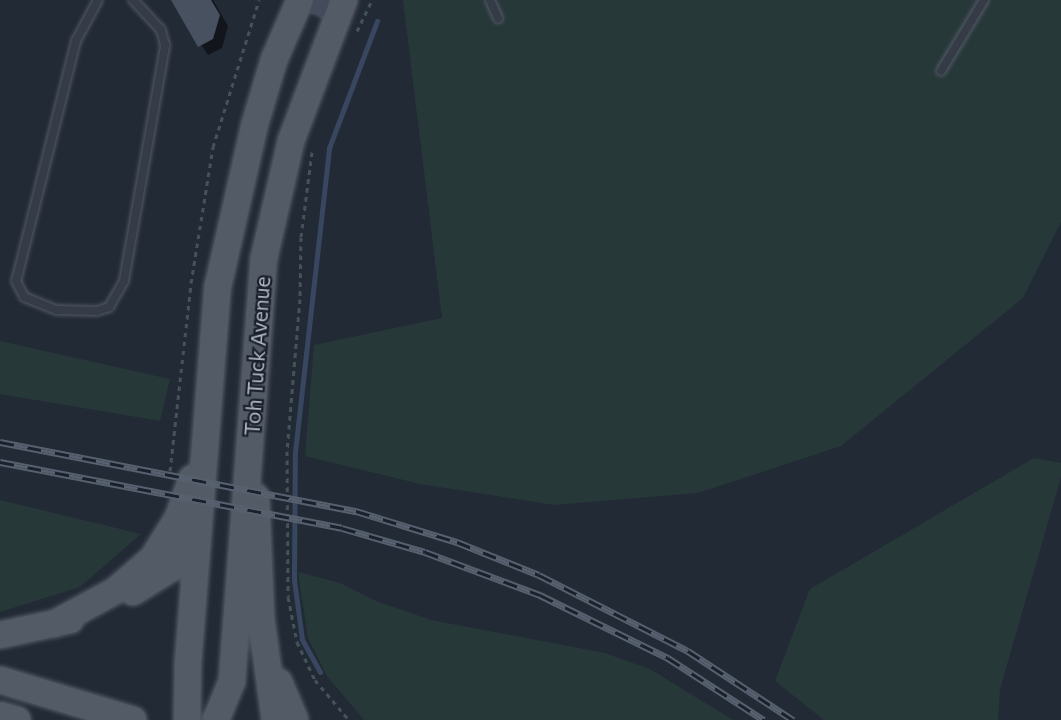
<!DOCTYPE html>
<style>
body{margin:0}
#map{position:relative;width:1061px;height:720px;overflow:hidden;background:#222a36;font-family:Commissioner,sans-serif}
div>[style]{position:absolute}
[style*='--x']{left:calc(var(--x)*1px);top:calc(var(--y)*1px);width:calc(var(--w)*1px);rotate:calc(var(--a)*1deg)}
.green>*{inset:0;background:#273839}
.shadow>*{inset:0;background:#0007}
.stream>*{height:5px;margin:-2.5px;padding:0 2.5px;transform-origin:2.5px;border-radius:2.5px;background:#38475f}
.building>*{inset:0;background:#485160}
.path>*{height:3px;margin-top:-1.5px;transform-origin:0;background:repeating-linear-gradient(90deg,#435357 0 4.5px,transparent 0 9px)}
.roads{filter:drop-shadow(0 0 2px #535965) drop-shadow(0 0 2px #535965)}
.lane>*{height:8px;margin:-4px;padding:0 4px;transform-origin:4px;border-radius:4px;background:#353c47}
.secondary>*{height:22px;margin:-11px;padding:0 11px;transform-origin:11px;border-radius:11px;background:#444b5a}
.primary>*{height:26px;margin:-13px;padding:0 13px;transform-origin:13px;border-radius:13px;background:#535b67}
.rail>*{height:7px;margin-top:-3.5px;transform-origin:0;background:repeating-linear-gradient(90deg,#1b212c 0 14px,#57606e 0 28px);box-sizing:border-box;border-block:2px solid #57606e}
span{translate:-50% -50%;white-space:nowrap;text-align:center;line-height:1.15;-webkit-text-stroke:4.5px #1b212c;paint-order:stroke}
.street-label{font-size:21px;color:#b0b6c3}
</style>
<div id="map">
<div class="green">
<div style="clip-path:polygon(403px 0,1061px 0,1061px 222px,1023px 298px,841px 446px,698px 493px,554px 505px,420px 484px,305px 456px,314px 345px,442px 318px)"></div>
<div style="clip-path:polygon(0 341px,170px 379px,160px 421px,0 394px)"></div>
<div style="clip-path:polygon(1034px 458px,1061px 463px,1061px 477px,1000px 689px,998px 720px,824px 720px,775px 681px,810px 589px)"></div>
<div style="clip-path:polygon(0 500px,141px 534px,80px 587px,0 612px)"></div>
<div style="clip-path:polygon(298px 572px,340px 583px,376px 601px,431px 620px,605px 653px,650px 669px,733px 720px,364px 720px,327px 676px,308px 638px)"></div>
</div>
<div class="shadow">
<div style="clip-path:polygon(172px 0,213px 0,228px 26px,222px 48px,208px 55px)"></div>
</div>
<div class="stream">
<div style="--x:320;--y:672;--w:38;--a:-119"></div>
<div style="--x:302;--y:639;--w:60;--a:-97.7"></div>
<div style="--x:294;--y:580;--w:128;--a:-89.6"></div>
<div style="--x:295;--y:452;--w:306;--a:-83.6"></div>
<div style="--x:329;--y:148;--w:136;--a:-69.3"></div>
</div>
<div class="building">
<div style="clip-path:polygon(171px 0,211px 0,220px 15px,213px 39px,198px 47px)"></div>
</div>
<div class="path">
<div style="--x:357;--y:31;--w:34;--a:-64"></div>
<div style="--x:312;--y:152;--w:86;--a:97.4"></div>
<div style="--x:301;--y:237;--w:62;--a:90.9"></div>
<div style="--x:300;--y:299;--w:153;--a:94.9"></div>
<div style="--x:287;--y:451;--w:146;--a:89.6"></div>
<div style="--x:288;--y:597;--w:46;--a:78.7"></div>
<div style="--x:297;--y:642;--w:42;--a:64.7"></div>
<div style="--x:315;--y:680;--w:52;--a:49.6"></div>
<div style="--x:170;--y:471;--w:189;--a:-83.6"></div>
<div style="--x:191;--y:283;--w:138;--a:-80.8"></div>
<div style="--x:213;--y:147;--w:154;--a:-72.6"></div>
</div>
<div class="roads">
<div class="lane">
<div style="--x:98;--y:0;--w:47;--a:118.2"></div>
<div style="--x:76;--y:41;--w:247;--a:104"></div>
<div style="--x:16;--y:281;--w:18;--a:63"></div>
<div style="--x:24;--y:297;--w:35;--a:22"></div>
<div style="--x:57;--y:310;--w:40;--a:1.4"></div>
<div style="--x:97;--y:311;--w:13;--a:-18"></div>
<div style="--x:109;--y:307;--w:30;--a:-60"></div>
<div style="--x:124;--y:281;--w:240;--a:-80.1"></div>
<div style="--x:165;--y:45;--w:16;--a:-105"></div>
<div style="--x:161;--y:30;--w:41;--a:-133"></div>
<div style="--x:490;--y:0;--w:20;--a:66"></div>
<div style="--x:941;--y:71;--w:83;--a:-58.8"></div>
</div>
<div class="secondary">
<div style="--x:313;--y:0;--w:27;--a:24"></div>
</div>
<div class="primary">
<div style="--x:256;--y:497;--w:121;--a:87.6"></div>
<div style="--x:261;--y:618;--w:103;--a:82.2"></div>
<div style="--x:133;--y:592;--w:60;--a:-32.1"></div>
<div style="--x:184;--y:560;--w:25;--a:-64"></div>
<div style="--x:54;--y:624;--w:69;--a:-28.4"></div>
<div style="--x:115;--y:591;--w:50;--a:-41"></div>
<div style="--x:153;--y:558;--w:47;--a:-58"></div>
<div style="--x:178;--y:518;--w:42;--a:-70.7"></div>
<div style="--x:0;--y:635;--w:72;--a:-12.1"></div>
<div style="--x:0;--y:680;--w:139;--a:16.7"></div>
<div style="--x:279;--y:682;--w:41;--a:67.2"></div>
<div style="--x:0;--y:715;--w:18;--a:16"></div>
<div style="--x:187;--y:720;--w:57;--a:-89"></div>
<div style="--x:188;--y:663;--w:378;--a:-85.5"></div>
<div style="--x:218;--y:286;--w:163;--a:-77.2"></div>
<div style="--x:254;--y:127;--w:70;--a:-73.4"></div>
<div style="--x:274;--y:60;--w:65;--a:-66.6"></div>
<div style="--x:216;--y:720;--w:42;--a:-67.7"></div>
<div style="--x:232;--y:681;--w:424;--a:-85.7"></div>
<div style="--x:264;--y:258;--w:120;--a:-77"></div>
<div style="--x:291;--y:141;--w:151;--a:-69.4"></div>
</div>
</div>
<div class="rail">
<div style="--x:0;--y:442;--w:363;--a:11"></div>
<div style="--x:356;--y:511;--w:106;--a:17.1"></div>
<div style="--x:457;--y:542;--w:88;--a:21.9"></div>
<div style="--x:539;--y:575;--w:167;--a:27"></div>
<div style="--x:688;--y:651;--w:126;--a:33.3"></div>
<div style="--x:0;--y:462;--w:348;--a:10.9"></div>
<div style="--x:342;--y:528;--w:86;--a:16.1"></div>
<div style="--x:425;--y:552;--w:123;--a:20.5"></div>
<div style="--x:540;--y:595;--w:143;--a:26.2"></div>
<div style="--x:668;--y:658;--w:114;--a:32.9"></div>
</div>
<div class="street-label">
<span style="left:257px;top:356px;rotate:-86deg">Toh Tuck Avenue</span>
</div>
</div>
